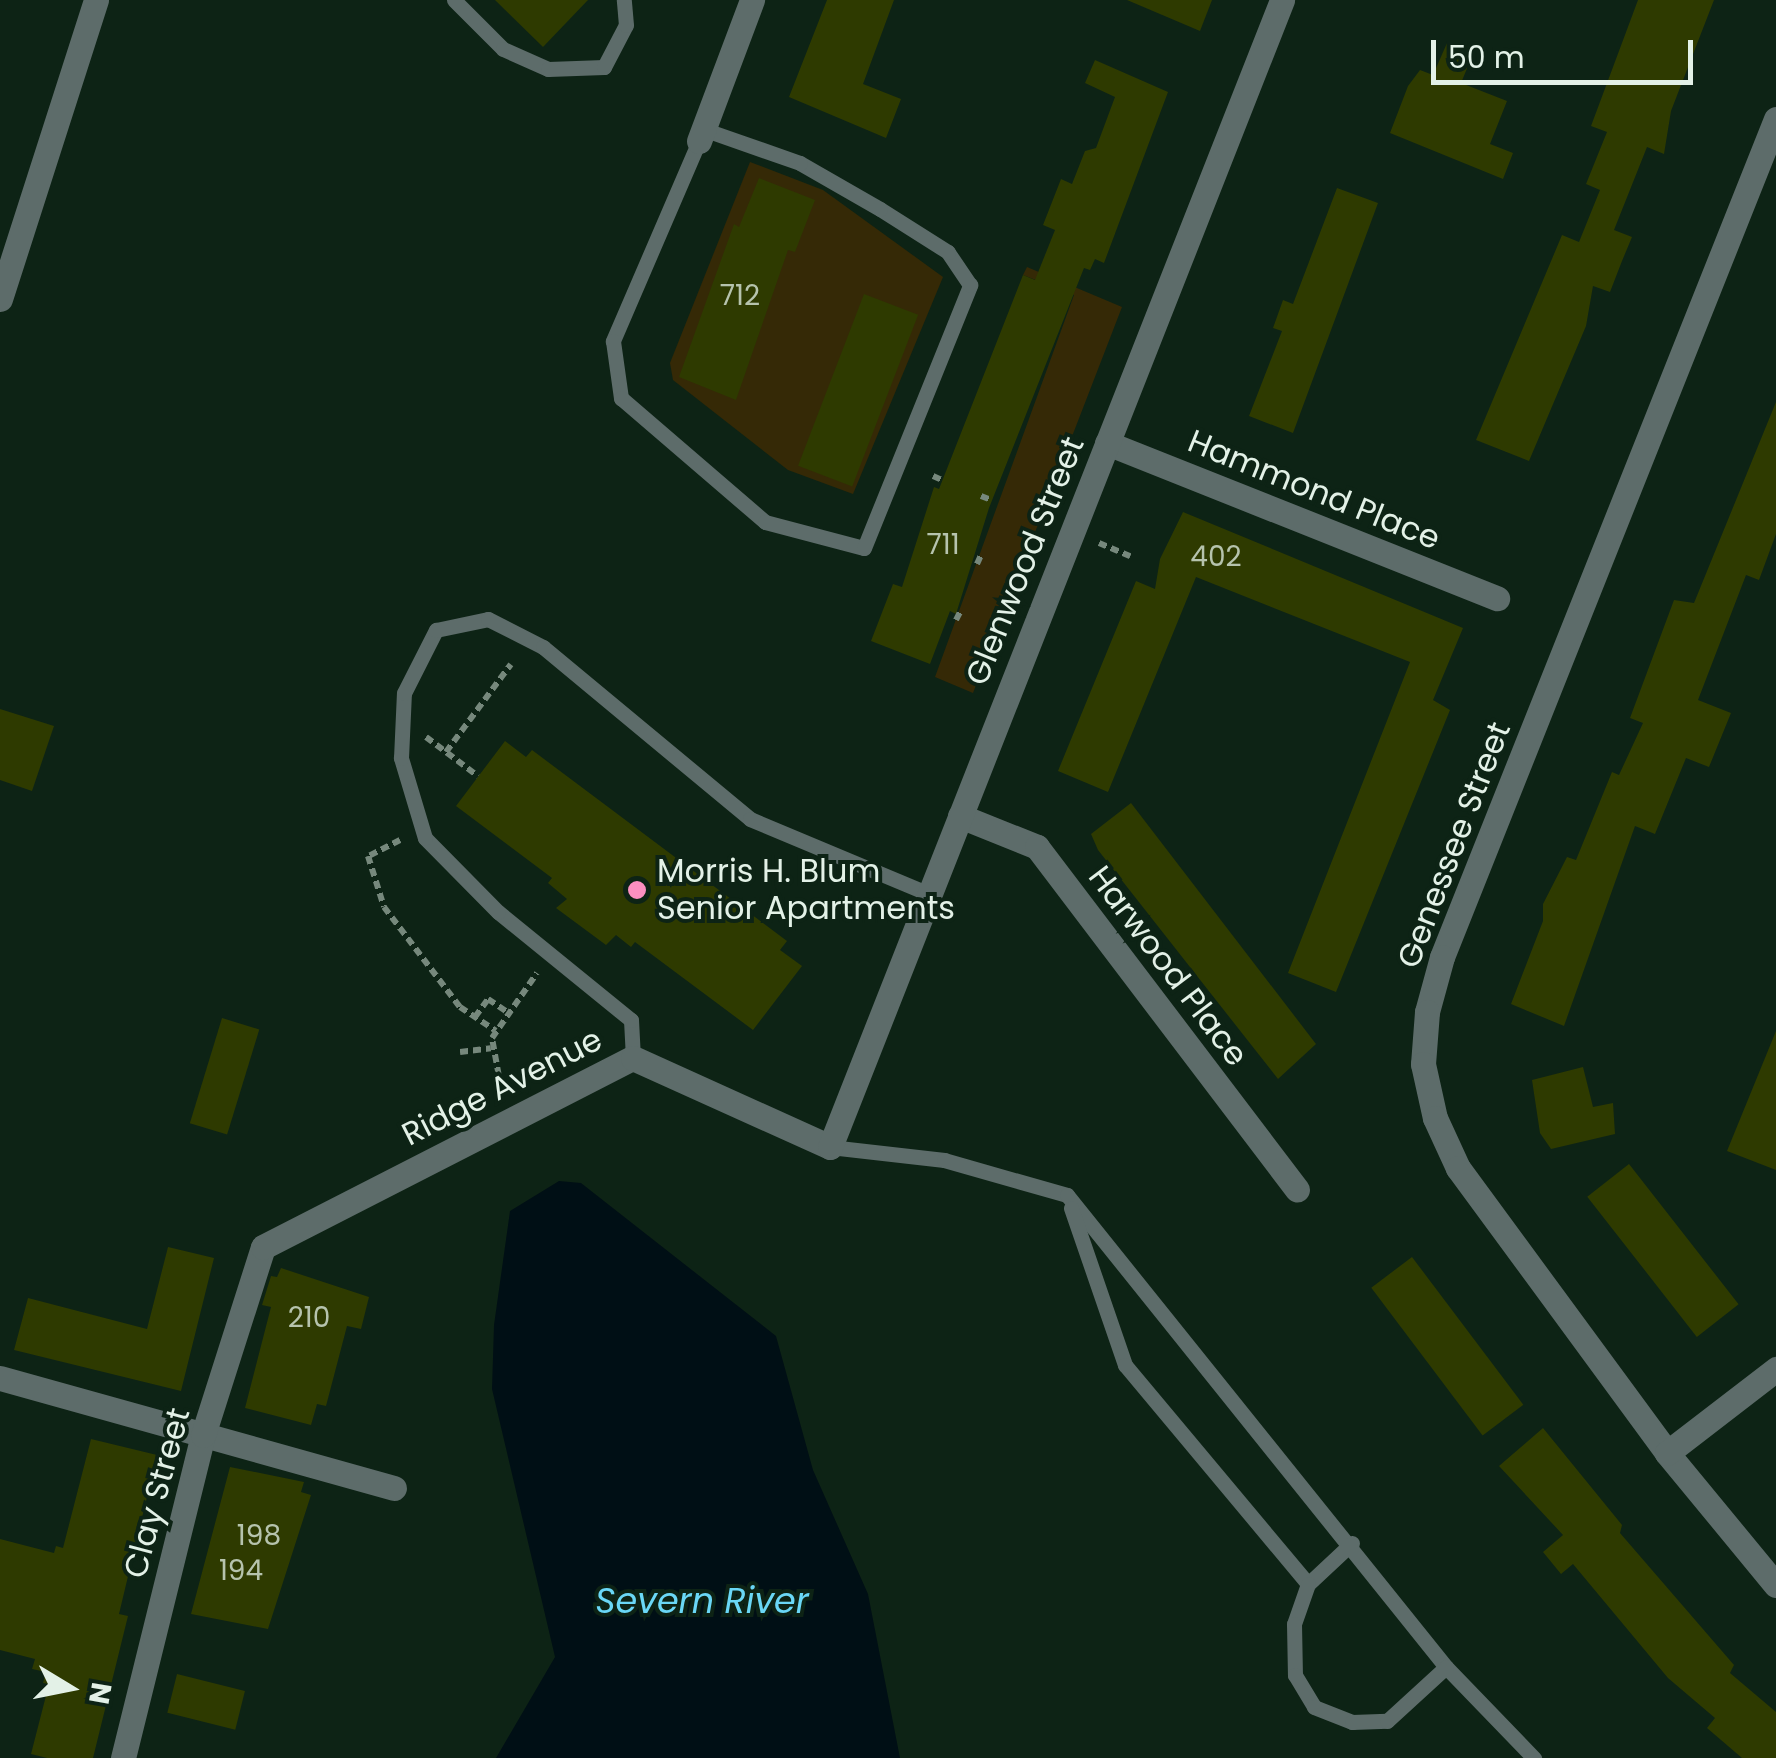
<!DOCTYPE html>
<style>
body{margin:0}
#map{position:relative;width:1776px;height:1758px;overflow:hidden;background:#0d2315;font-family:Poppins,sans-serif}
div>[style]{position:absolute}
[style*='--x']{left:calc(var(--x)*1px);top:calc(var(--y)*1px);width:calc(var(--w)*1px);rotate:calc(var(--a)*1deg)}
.green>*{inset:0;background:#352906}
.water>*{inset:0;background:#000f15}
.building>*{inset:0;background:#2e3a00;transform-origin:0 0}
.path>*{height:6px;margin-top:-3px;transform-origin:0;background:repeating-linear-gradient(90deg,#76887c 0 8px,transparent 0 13px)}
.service>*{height:15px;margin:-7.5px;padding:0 7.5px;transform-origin:7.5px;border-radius:7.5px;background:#5d6c6a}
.minor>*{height:25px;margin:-12.5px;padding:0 12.5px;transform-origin:12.5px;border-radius:12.5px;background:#5d6c6a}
.dots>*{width:28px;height:28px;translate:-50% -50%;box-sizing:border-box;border:5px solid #0d2315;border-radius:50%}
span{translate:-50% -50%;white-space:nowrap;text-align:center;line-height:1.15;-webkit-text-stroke:8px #0d2315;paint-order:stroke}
.number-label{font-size:28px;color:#b6c3ad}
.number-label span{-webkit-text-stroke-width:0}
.street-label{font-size:32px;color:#e3f1e7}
.poi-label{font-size:32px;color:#e3f1e7}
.left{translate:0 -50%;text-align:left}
.water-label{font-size:35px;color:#6ad7f6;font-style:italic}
.north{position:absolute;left:20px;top:1638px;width:100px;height:100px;-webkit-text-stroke:8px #0d2315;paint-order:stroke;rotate:100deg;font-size:28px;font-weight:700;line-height:40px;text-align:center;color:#e3f1e7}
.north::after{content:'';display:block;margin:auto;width:35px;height:45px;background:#e3f1e7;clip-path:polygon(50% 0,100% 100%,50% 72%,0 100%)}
.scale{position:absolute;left:1431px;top:40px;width:262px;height:45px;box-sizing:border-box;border:5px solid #e3f1e7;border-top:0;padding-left:12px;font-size:30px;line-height:35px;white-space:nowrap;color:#e3f1e7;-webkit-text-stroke:8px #0d2315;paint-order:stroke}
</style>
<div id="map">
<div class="green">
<div style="clip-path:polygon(750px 162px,823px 190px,943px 277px,853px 494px,788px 470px,673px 380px,670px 363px)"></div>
<div style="clip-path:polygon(1027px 267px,1122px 307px,973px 693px,935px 677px,1074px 295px,1023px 275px)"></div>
</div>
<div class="water">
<div style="clip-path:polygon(559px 1181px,581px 1183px,776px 1336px,813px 1470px,868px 1594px,900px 1758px,496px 1758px,555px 1657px,492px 1389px,494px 1325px,510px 1211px)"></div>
</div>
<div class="building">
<div style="clip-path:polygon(495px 0,588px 0,543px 47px)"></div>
<div style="clip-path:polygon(827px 0,894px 0,863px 84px,901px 99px,886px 138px,789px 97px)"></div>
<div style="clip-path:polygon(1127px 0,1212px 0,1200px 31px)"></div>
<div style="clip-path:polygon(1638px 0,1714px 0,1671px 111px,1664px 154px,1647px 147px,1614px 230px,1632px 237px,1622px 261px,1610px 292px,1593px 286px,1586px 326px,1529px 461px,1476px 440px,1562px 235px,1579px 242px,1600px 190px,1586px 184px,1607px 132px,1591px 126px)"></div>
<div style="clip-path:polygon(1447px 43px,1473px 54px,1461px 83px,1507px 101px,1490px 144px,1513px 153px,1503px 179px,1390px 133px,1408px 86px,1420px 70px,1433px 75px)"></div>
<div style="clip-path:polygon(1095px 60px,1168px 92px,1104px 263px,1095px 259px,1090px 270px,1084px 268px,989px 508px,956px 614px,950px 611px,930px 664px,871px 641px,893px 584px,902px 587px,934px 487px,939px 489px,1023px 275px,1035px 280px,1055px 230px,1043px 225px,1061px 179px,1072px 184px,1085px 151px,1096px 148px,1115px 97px,1085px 83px)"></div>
<div style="clip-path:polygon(759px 178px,815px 200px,795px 252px,788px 250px,736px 400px,679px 377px,734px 224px,739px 227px)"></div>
<div style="clip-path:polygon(1337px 188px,1378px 203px,1293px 433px,1249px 416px,1282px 331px,1273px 328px,1283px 300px,1293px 304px)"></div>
<div style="left:864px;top:294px;width:58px;height:184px;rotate:21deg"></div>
<div style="clip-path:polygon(1776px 402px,1776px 534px,1759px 580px,1746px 575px,1698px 700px,1731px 713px,1709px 767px,1686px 758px,1655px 834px,1635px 826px,1564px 1026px,1511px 1004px,1543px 921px,1543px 904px,1567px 857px,1576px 860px,1612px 772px,1619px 775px,1643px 723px,1630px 718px,1674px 600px,1694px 603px)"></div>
<div style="clip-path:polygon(1183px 512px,1463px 628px,1433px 700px,1450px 710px,1336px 992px,1288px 973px,1410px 662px,1196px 577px,1108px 792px,1058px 771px,1136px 581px,1155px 589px,1160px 559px)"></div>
<div style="clip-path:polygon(0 709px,54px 726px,32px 791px,0 780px)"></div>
<div style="clip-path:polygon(505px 741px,526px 757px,532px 750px,787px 941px,780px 950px,802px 966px,753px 1030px,635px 942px,631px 947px,616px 935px,606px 945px,556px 908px,567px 899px,548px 883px,552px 878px,456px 806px)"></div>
<div style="clip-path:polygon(1131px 803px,1316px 1044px,1278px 1079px,1098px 850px,1091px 834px)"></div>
<div style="left:222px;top:1018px;width:39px;height:110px;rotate:17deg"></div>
<div style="clip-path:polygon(1776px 1031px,1776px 1170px,1727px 1151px)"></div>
<div style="clip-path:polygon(1583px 1067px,1593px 1107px,1613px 1103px,1615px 1134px,1551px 1149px,1540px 1133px,1532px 1080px)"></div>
<div style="left:1629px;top:1164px;width:178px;height:53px;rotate:52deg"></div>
<div style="clip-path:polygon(168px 1247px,214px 1258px,181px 1391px,14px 1350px,28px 1298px,147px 1329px)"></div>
<div style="left:1412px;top:1257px;width:185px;height:51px;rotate:53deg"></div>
<div style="clip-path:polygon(281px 1268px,369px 1297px,361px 1329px,347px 1326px,326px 1406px,317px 1404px,311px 1425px,245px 1408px,271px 1307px,262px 1305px,271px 1276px,277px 1277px)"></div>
<div style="clip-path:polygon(1543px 1428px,1622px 1525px,1620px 1533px,1734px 1665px,1730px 1673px,1776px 1712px,1776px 1758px,1742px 1758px,1707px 1728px,1715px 1718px,1668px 1678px,1573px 1564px,1561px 1574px,1543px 1552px,1563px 1535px,1499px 1466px)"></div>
<div style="clip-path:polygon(91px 1439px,157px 1455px,119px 1614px,128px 1616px,93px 1758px,47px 1758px,31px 1754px,49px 1684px,43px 1683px,46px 1672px,32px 1669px,35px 1659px,0 1650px,0 1539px,54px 1553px,56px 1546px,63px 1548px)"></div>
<div style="clip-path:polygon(230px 1467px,304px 1482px,301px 1492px,311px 1495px,268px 1629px,191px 1614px)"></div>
<div style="left:177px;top:1674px;width:70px;height:40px;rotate:14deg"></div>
</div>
<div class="path">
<div style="--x:933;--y:476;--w:12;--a:24"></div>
<div style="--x:981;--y:496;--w:9;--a:21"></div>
<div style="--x:1099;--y:543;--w:34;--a:23"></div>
<div style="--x:977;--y:564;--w:10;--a:-66"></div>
<div style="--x:956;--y:620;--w:9;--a:-63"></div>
<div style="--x:426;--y:737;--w:65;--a:36.9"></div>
<div style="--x:446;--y:752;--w:109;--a:-53.5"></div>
<div style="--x:400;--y:840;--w:36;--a:153"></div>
<div style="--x:368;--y:856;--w:53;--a:72.6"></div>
<div style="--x:384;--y:907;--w:126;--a:52.8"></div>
<div style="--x:460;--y:1007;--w:43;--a:33.7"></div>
<div style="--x:475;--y:1017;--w:22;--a:-54"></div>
<div style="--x:488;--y:999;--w:25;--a:34"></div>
<div style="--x:460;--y:1052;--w:31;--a:-7"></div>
<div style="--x:501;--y:1088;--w:51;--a:-100.2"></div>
<div style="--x:492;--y:1038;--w:79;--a:-55.3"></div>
</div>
<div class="service">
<div style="--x:454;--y:0;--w:69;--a:45"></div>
<div style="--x:503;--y:49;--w:49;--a:24"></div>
<div style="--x:548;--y:69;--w:56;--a:-2"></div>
<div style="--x:604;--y:67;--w:47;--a:-62.4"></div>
<div style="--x:626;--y:25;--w:25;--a:-95"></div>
<div style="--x:699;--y:141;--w:218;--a:113.3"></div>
<div style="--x:613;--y:341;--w:58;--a:82"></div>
<div style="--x:621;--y:398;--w:190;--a:40.7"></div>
<div style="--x:765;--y:522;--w:102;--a:14.7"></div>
<div style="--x:864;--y:548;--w:284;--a:-68"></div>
<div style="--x:970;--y:285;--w:40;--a:-124"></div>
<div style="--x:948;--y:252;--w:80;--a:-147.7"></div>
<div style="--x:880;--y:209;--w:92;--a:-150.1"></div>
<div style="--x:800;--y:163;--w:103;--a:-160.7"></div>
<div style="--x:633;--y:1058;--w:38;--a:-93"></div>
<div style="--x:631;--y:1020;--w:171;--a:-140.9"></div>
<div style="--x:498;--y:912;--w:104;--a:-134.6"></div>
<div style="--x:425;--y:838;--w:84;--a:-106.7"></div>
<div style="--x:401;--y:758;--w:65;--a:-87.4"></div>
<div style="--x:404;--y:693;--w:71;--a:-63.1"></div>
<div style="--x:436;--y:630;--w:53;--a:-11.9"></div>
<div style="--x:488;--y:619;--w:62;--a:27"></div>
<div style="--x:543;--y:647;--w:269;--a:39.7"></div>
<div style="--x:750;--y:819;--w:194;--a:22.7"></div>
<div style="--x:830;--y:1147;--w:115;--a:6.5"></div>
<div style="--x:944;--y:1160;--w:128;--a:15.9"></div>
<div style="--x:1067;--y:1195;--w:605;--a:51.24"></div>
<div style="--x:1446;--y:1667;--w:127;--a:46"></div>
<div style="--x:1071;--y:1208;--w:166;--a:71"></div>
<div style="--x:1125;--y:1365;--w:285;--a:50.1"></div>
<div style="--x:1352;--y:1543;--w:60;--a:137"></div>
<div style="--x:1308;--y:1584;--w:42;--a:109.3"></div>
<div style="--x:1294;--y:1624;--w:51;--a:88.9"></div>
<div style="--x:1295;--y:1675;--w:37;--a:59"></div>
<div style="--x:1314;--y:1707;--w:41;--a:21.5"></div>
<div style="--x:1352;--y:1722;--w:35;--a:-2"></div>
<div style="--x:1387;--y:1721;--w:80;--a:-42.5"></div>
</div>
<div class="minor">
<div style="--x:1776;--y:119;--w:902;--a:111.73"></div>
<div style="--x:1442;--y:957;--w:57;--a:105.3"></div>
<div style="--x:1427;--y:1012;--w:52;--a:94.4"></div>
<div style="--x:1423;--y:1064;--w:55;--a:77.5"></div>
<div style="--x:1435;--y:1118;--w:55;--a:65.3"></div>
<div style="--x:1458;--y:1168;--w:353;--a:53.7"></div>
<div style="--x:1667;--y:1453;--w:171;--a:50.5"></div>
<div style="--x:699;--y:141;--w:151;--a:-69.4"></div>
<div style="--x:0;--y:299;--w:314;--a:-72.2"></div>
<div style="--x:1107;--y:443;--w:420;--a:21.7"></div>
<div style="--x:960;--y:816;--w:83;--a:21.9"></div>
<div style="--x:1037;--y:847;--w:430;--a:52.8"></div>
<div style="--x:0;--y:1378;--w:409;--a:15.6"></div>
<div style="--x:1667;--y:1453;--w:138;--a:-37.6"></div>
<div style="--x:123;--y:1758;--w:333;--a:-76.1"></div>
<div style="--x:203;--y:1435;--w:197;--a:-72.3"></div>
<div style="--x:263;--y:1247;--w:415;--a:-27.1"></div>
<div style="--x:633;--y:1058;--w:216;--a:24.3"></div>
<div style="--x:830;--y:1147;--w:1233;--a:-68.49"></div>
</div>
<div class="dots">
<div style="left:637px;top:890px;background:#fc8fc1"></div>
</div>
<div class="number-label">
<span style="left:740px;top:296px">712</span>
<span style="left:943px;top:545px">711</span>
<span style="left:1216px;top:557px">402</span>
<span style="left:309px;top:1318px">210</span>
<span style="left:259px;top:1536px">198</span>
<span style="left:241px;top:1571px">194</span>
</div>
<div class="street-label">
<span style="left:1314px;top:490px;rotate:22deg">Hammond Place</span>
<span style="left:1025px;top:561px;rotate:-68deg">Glenwood Street</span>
<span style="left:1454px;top:845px;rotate:-69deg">Genessee Street</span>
<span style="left:1168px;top:966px;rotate:53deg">Harwood Place</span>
<span style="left:502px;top:1087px;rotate:-27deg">Ridge Avenue</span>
<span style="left:157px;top:1493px;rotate:-75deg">Clay Street</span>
</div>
<div class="poi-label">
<span class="left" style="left:657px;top:890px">Morris H. Blum<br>Senior Apartments</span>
</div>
<div class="water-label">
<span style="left:702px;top:1601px">Severn River</span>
</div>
<div class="north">N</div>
<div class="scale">50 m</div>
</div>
